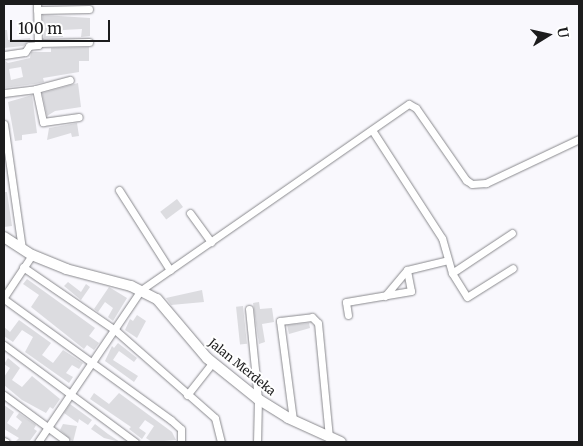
<!DOCTYPE html>
<style>
body{margin:0}
#map{position:relative;width:583px;height:446px;overflow:hidden;background:#f9f8fd;font-family:Merriweather,serif}
div>[style]{position:absolute}
[style*='--x']{left:calc(var(--x)*1px);top:calc(var(--y)*1px);width:calc(var(--w)*1px);rotate:calc(var(--a)*1deg)}
.building>*{inset:0;background:#dcdce0;transform-origin:0 0}
.roads{filter:drop-shadow(0 0 1px #89898d) drop-shadow(0 0 1px #89898d)}
.street>*{height:7px;margin:-3.5px;padding:0 3.5px;transform-origin:3.5px;border-radius:3.5px;background:#fff}
.secondary>*{height:10px;margin:-5px;padding:0 5px;transform-origin:5px;border-radius:5px;background:#fff}
span{translate:-50% -50%;white-space:nowrap;text-align:center;line-height:1.15;-webkit-text-stroke:4px #fff;paint-order:stroke}
.street-label{font-size:12px;color:#1c1c1d}
.frame{position:absolute;inset:0;border:5px solid #1c1c1d;pointer-events:none}
.north{position:absolute;left:523px;top:10px;width:50px;height:50px;-webkit-text-stroke:4px #fff;paint-order:stroke;rotate:80deg;font-size:14px;font-weight:700;line-height:20px;text-align:center;color:#1c1c1d}
.north::after{content:'';display:block;margin:auto;width:18px;height:22px;background:#1c1c1d;clip-path:polygon(50% 0,100% 100%,50% 72%,0 100%)}
.scale{position:absolute;left:10px;top:20px;width:100px;height:22px;box-sizing:border-box;border:2px solid #1c1c1d;border-top:0;padding-left:6px;font-size:15px;line-height:18px;white-space:nowrap;color:#1c1c1d;-webkit-text-stroke:4px #fff;paint-order:stroke}
</style>
<div id="map">
<div class="building">
<div style="clip-path:polygon(43px 15px,90px 18px,90px 36px,81px 37px,82px 29px,63px 30px,63px 37px,44px 38px)"></div>
<div style="clip-path:polygon(4px 30px,7px 30px,8px 40px,30px 38px,31px 40px,23px 46px,4px 48px)"></div>
<div style="clip-path:polygon(evenodd,89px 47px,89px 61px,79px 61px,79px 72px,43px 78px,44px 82px,35px 84px,4px 88px,4px 60px,8px 63px,30px 58px,31px 52px,51px 52px,51px 48px,89px 47px,21px 67px,23px 77px,11px 80px,9px 69px,21px 67px)"></div>
<div style="clip-path:polygon(78px 83px,81px 107px,55px 111px,47px 116px,42px 93px)"></div>
<div style="clip-path:polygon(32px 95px,37px 133px,22px 135px,22px 140px,15px 141px,8px 102px)"></div>
<div style="clip-path:polygon(77px 123px,79px 136px,72px 137px,71px 133px,47px 140px,49px 128px)"></div>
<div style="clip-path:polygon(4px 192px,7px 192px,12px 226px,4px 227px)"></div>
<div style="left:177px;top:199px;width:10px;height:21px;rotate:53deg"></div>
<div style="clip-path:polygon(27px 279px,95px 328px,89px 336px,99px 343px,94px 350px,87px 345px,84px 349px,31px 307px,39px 295px,23px 284px)"></div>
<div style="clip-path:polygon(68px 282px,81px 292px,86px 284px,90px 287px,81px 300px,64px 286px)"></div>
<div style="clip-path:polygon(109px 287px,127px 298px,113px 321px,108px 317px,113px 308px,105px 302px,98px 312px,94px 309px)"></div>
<div style="clip-path:polygon(202px 290px,204px 302px,171px 305px,166px 298px)"></div>
<div style="clip-path:polygon(259px 302px,260px 309px,272px 308px,274px 322px,262px 324px,265px 342px,259px 344px,253px 303px)"></div>
<div style="left:243px;top:306px;width:38px;height:7px;rotate:84deg"></div>
<div style="clip-path:polygon(137px 315px,146px 321px,137px 338px,125px 330px,130px 319px,133px 321px)"></div>
<div style="clip-path:polygon(19px 320px,51px 343px,42px 355px,53px 363px,63px 350px,83px 363px,79px 369px,72px 365px,66px 373px,73px 377px,69px 383px,25px 352px,33px 337px,22px 330px,13px 342px,4px 336px,4px 327px,10px 332px)"></div>
<div style="clip-path:polygon(309px 323px,310px 328px,289px 334px,287px 325px)"></div>
<div style="clip-path:polygon(118px 343px,137px 358px,134px 362px,119px 351px,113px 360px,138px 376px,134px 382px,105px 361px,112px 346px,114px 348px)"></div>
<div style="clip-path:polygon(8px 358px,20px 368px,12px 380px,22px 387px,32px 376px,60px 399px,53px 409px,50px 407px,46px 413px,22px 400px,4px 385px,4px 377px,10px 368px,4px 364px)"></div>
<div style="clip-path:polygon(94px 393px,109px 404px,119px 393px,172px 432px,176px 440px,152px 442px,146px 438px,154px 426px,145px 420px,139px 428px,146px 433px,142px 439px,129px 429px,131px 427px,90px 399px)"></div>
<div style="clip-path:polygon(70px 404px,92px 420px,88px 425px,79px 419px,78px 423px,64px 413px)"></div>
<div style="clip-path:polygon(4px 405px,14px 412px,7px 423px,17px 430px,22px 422px,16px 417px,19px 413px,36px 425px,34px 429px,37px 431px,29px 442px,15px 442px,19px 438px,4px 429px)"></div>
<div style="clip-path:polygon(63px 424px,77px 426px,73px 442px,60px 430px)"></div>
<div style="clip-path:polygon(95px 424px,108px 434px,120px 442px,104px 438px,91px 429px)"></div>
</div>
<div class="roads">
<div class="street">
<div style="--x:37;--y:10;--w:52;--a:-1.1"></div>
<div style="--x:38;--y:43;--w:51;--a:-1.1"></div>
<div style="--x:4;--y:55;--w:21;--a:-8"></div>
<div style="--x:25;--y:52;--w:7;--a:-56"></div>
<div style="--x:29;--y:46;--w:9;--a:-6"></div>
<div style="--x:38;--y:45;--w:41;--a:-91.4"></div>
<div style="--x:36;--y:89;--w:35;--a:-15"></div>
<div style="--x:4;--y:93;--w:32;--a:-7"></div>
<div style="--x:36;--y:89;--w:34;--a:78"></div>
<div style="--x:43;--y:122;--w:36;--a:-8"></div>
<div style="--x:4;--y:124;--w:126;--a:81.8"></div>
<div style="--x:372;--y:130;--w:129;--a:57.1"></div>
<div style="--x:442;--y:238;--w:36;--a:74"></div>
<div style="--x:452;--y:273;--w:28;--a:58"></div>
<div style="--x:467;--y:297;--w:54;--a:-32.2"></div>
<div style="--x:119;--y:190;--w:95;--a:57.5"></div>
<div style="--x:190;--y:213;--w:36;--a:54"></div>
<div style="--x:23;--y:267;--w:112;--a:34.4"></div>
<div style="--x:115;--y:330;--w:133;--a:41.3"></div>
<div style="--x:215;--y:418;--w:25;--a:76"></div>
<div style="--x:452;--y:273;--w:72;--a:-33.7"></div>
<div style="--x:385;--y:296;--w:34;--a:-50"></div>
<div style="--x:4;--y:297;--w:50;--a:-56.3"></div>
<div style="--x:4;--y:299;--w:206;--a:35.9"></div>
<div style="--x:171;--y:420;--w:13;--a:42"></div>
<div style="--x:181;--y:429;--w:13;--a:90"></div>
<div style="--x:249;--y:309;--w:90;--a:84.3"></div>
<div style="--x:258;--y:399;--w:43;--a:91.3"></div>
<div style="--x:348;--y:315;--w:13;--a:-99"></div>
<div style="--x:346;--y:302;--w:66;--a:-9.6"></div>
<div style="--x:411;--y:291;--w:21;--a:-101"></div>
<div style="--x:407;--y:270;--w:42;--a:-13.7"></div>
<div style="--x:4;--y:345;--w:163;--a:36.5"></div>
<div style="--x:4;--y:395;--w:76;--a:36.4"></div>
<div style="--x:187;--y:395;--w:42;--a:-51.8"></div>
<div style="--x:293;--y:420;--w:100;--a:-97.5"></div>
<div style="--x:280;--y:321;--w:32;--a:-7"></div>
<div style="--x:312;--y:317;--w:8;--a:45"></div>
<div style="--x:318;--y:323;--w:115;--a:84.5"></div>
<div style="--x:4;--y:441;--w:2;--a:27"></div>
<div style="--x:38;--y:442;--w:184;--a:-55.9"></div>
<div style="--x:141;--y:290;--w:326;--a:-34.8"></div>
<div style="--x:409;--y:104;--w:8;--a:30"></div>
<div style="--x:416;--y:108;--w:88;--a:55.2"></div>
<div style="--x:466;--y:180;--w:7;--a:34"></div>
<div style="--x:472;--y:184;--w:14;--a:-4"></div>
<div style="--x:486;--y:183;--w:103;--a:-25.3"></div>
</div>
<div class="secondary">
<div style="--x:4;--y:237;--w:33;--a:33"></div>
<div style="--x:32;--y:255;--w:37;--a:22"></div>
<div style="--x:66;--y:269;--w:67;--a:14.7"></div>
<div style="--x:131;--y:286;--w:29;--a:27"></div>
<div style="--x:157;--y:299;--w:77;--a:49.7"></div>
<div style="--x:207;--y:358;--w:65;--a:38.8"></div>
<div style="--x:258;--y:399;--w:36;--a:32"></div>
<div style="--x:288;--y:418;--w:58;--a:24.4"></div>
</div>
</div>
<div class="street-label">
<span style="left:242px;top:367px;rotate:39deg">Jalan Merdeka</span>
</div>
<div class="frame"></div>
<div class="north">U</div>
<div class="scale">100 m</div>
</div>
